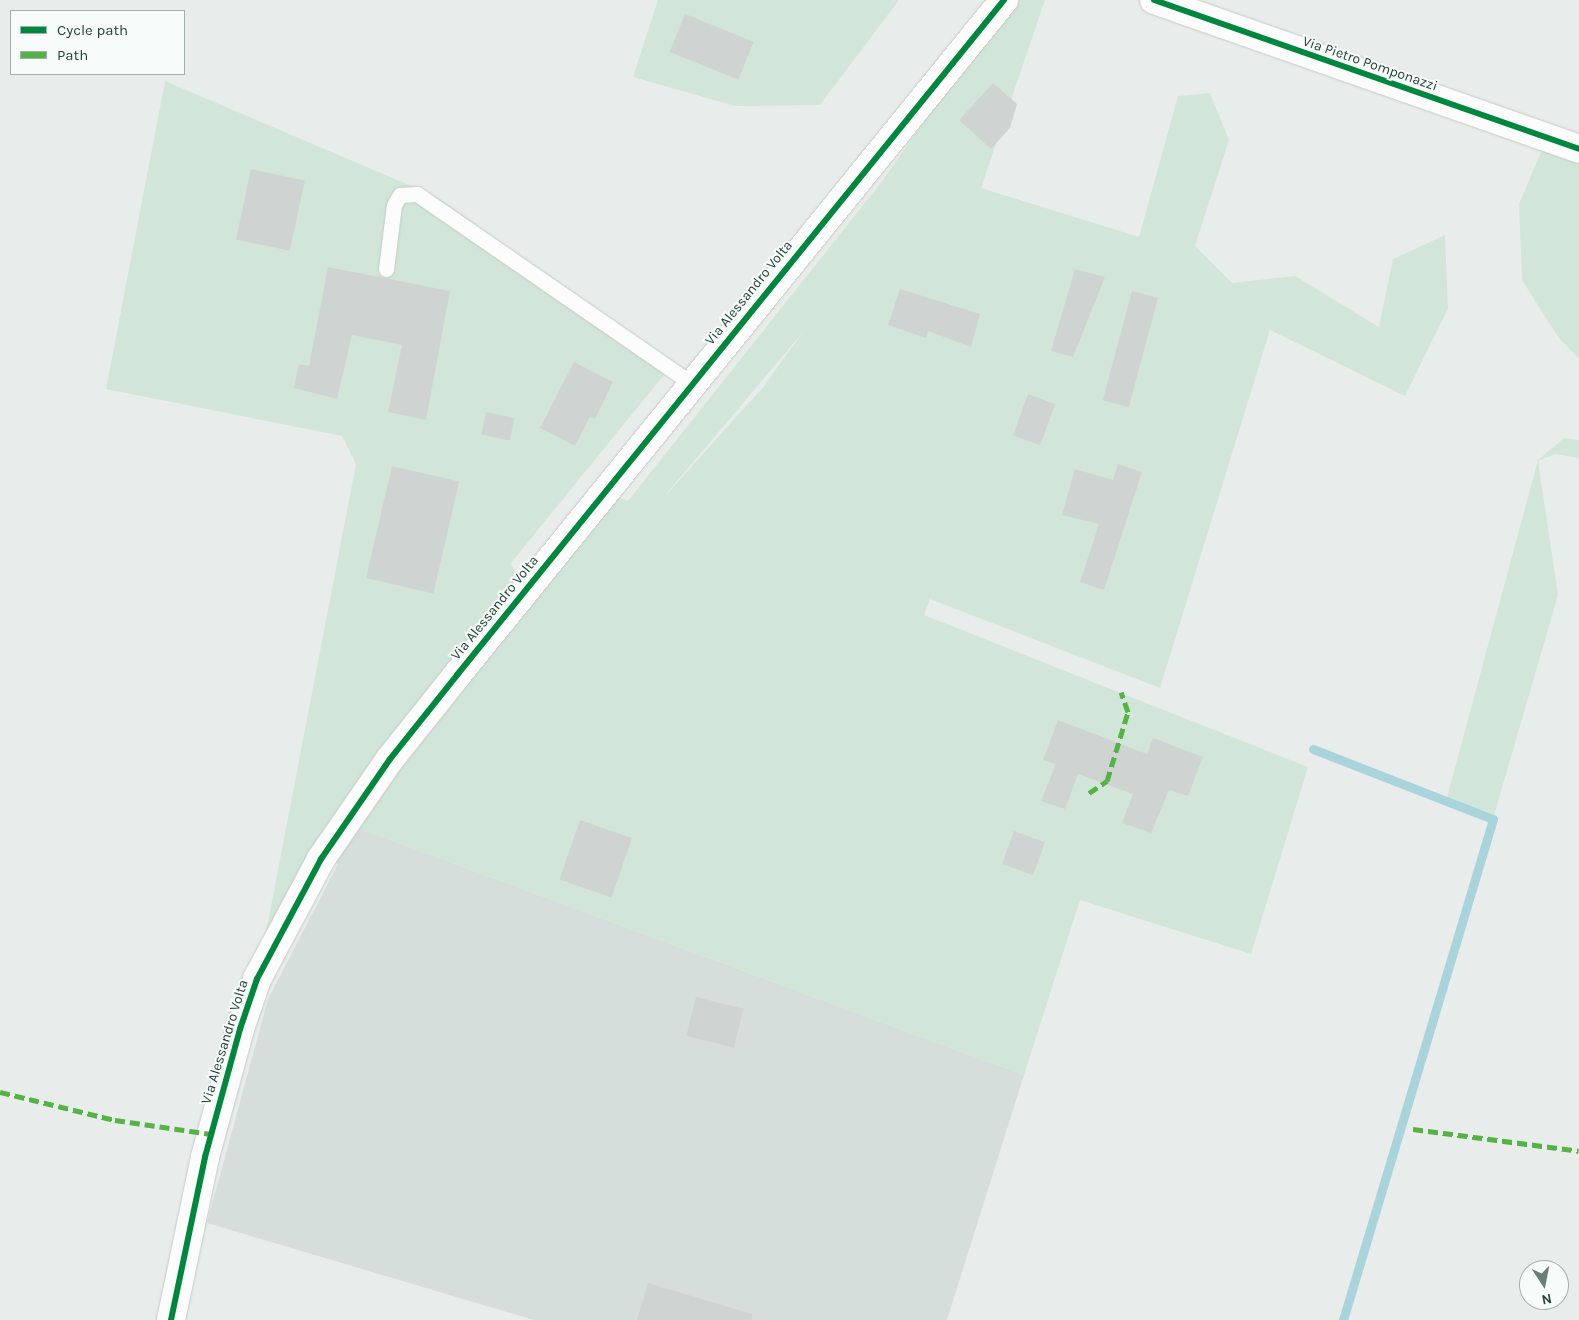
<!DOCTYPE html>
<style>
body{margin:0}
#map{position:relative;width:1579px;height:1320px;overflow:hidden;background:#e8edeb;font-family:Karla,sans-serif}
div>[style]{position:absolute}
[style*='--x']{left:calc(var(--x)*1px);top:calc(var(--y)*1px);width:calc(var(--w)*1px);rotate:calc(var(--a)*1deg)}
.built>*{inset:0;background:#d6dedb}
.green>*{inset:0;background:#d1e6d8}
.stream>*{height:9px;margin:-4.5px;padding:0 4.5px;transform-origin:4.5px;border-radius:4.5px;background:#a9d4db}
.building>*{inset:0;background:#cfd4d2;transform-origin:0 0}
.roads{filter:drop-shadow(0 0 1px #c5cac8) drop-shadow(0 0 1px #c5cac8)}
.lane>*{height:15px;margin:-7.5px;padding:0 7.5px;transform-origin:7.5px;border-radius:7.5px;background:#fcfcfc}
.street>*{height:28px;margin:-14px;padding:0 14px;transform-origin:14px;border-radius:14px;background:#fcfcfc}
.secondary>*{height:28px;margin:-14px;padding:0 14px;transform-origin:14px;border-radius:14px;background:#fcfcfc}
.quiet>*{height:5px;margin-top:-2.5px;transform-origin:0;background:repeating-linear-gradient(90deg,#55b346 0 10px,transparent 0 15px)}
.cycleway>*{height:6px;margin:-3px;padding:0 3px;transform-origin:3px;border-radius:3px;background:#00873e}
span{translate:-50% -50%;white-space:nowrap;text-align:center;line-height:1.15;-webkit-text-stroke:4px #f7fbf9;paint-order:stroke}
.street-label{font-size:14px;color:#24423a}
.legend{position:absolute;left:10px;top:10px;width:175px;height:65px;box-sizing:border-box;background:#f7fbf9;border:1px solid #a3b1ad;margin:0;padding:6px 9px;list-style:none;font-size:15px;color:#24423a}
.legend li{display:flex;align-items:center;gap:10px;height:25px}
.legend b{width:25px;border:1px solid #a3b1ad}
.north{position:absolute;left:1519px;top:1260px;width:50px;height:50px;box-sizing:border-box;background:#f7fbf9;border:1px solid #a3b1ad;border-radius:50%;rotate:169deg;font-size:14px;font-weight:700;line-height:20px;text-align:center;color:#24423a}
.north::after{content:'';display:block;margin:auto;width:18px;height:22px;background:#697e78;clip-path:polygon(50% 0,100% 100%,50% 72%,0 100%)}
</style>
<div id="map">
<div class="built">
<div style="clip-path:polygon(345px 823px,1024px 1075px,947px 1320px,534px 1320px,207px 1223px,268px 999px,338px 864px,321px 859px)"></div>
</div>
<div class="green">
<div style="clip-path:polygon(658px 0,899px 0,820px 105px,735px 106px,633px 77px)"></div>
<div style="clip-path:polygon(evenodd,1009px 0,1045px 0,981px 188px,1139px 237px,1178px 96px,1210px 93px,1229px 140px,1195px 246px,1232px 283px,1295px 276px,1379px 327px,1393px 259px,1445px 235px,1448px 309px,1405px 396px,1270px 330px,1160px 688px,930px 599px,924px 615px,1308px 767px,1251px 954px,1080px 900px,1024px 1075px,345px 823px,257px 979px,356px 464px,342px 436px,106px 389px,165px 81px,435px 196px,672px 365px,511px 563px,523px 594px,604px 492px,628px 501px,883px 180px,1009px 0,803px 332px,764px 386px,667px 494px,667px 493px,803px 332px)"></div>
<div style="clip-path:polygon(1547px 138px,1579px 149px,1579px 359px,1558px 337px,1522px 280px,1519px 204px)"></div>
<div style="clip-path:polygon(1564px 438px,1579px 440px,1579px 458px,1555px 454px,1538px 461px,1558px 595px,1493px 819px,1446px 801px,1538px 460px)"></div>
</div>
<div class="stream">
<div style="--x:1313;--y:749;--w:193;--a:21.3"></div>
<div style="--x:1493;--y:819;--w:523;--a:106.67"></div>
</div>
<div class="building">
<div style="left:685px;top:14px;width:74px;height:41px;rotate:22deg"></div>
<div style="clip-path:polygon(993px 83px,1017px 104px,1010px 128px,991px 149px,959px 120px)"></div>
<div style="left:251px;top:169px;width:55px;height:72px;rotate:12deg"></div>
<div style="clip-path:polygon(328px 267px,450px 291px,426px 420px,388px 412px,402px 345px,352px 335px,337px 399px,294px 388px,299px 364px,309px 366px)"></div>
<div style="clip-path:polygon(1075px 269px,1105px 277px,1073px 357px,1051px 351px)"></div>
<div style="clip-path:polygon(900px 289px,980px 314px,971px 347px,928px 331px,926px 338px,888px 325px)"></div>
<div style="left:1132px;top:291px;width:27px;height:113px;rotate:15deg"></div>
<div style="clip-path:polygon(574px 362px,613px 382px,595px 419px,590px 417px,575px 446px,540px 428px)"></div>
<div style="left:1028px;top:394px;width:29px;height:44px;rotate:20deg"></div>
<div style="left:486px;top:412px;width:29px;height:23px;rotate:12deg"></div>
<div style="clip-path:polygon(1118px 464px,1142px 472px,1104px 590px,1080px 582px,1099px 524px,1062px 515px,1075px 469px,1113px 480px)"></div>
<div style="left:392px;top:466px;width:69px;height:115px;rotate:13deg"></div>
<div style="clip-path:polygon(1058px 720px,1147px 754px,1153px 738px,1203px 757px,1188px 796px,1169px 790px,1151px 833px,1122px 823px,1133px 794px,1078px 774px,1065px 809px,1041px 801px,1056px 764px,1043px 760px)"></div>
<div style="left:580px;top:820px;width:55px;height:63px;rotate:19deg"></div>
<div style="left:1014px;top:831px;width:33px;height:35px;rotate:20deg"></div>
<div style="left:696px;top:997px;width:49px;height:40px;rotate:14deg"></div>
<div style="clip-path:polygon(648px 1283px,752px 1314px,752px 1320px,637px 1320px)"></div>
</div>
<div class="roads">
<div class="lane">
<div style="--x:386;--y:269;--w:64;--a:-82.9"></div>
<div style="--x:394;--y:205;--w:12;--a:-59"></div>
<div style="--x:400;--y:195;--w:17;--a:-3"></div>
<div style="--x:417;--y:194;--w:334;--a:34.6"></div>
</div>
<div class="street">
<div style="--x:1154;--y:0;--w:450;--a:19.3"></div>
</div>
<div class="secondary">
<div style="--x:171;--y:1320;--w:167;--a:-78.2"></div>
<div style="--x:205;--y:1157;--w:133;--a:-74.7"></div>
<div style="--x:240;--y:1029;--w:53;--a:-71.2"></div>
<div style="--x:257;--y:979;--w:136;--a:-61.9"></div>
<div style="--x:321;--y:859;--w:121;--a:-55.4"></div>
<div style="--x:390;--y:759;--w:107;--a:-51.4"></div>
<div style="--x:457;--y:675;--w:869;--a:-50.98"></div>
</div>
</div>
<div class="quiet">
<div style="--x:1089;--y:793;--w:22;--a:-34"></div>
<div style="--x:1107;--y:781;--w:72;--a:-73.1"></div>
<div style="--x:1128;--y:712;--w:21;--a:-109"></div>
<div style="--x:0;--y:1092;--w:118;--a:13.7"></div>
<div style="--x:115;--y:1120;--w:97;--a:8.3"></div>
<div style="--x:1413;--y:1129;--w:167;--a:7.5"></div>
</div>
<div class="cycleway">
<div style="--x:1154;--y:0;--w:450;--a:19.3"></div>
<div style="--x:171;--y:1320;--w:167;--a:-78.2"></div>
<div style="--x:205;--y:1157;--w:133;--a:-74.7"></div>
<div style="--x:240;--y:1029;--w:53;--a:-71.2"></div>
<div style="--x:257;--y:979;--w:136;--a:-61.9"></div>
<div style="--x:321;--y:859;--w:121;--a:-55.4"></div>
<div style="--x:390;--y:759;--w:107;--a:-51.4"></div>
<div style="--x:457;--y:675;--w:869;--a:-50.98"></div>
</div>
<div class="street-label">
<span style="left:1370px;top:64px;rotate:19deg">Via Pietro Pomponazzi</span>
<span style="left:749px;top:293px;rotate:-51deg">Via Alessandro Volta</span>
<span style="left:495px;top:608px;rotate:-51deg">Via Alessandro Volta</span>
<span style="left:225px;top:1042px;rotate:-73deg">Via Alessandro Volta</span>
</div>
<ul class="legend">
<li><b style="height:6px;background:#00873e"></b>Cycle path</li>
<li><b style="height:6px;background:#55b346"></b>Path</li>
</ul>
<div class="north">N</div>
</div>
